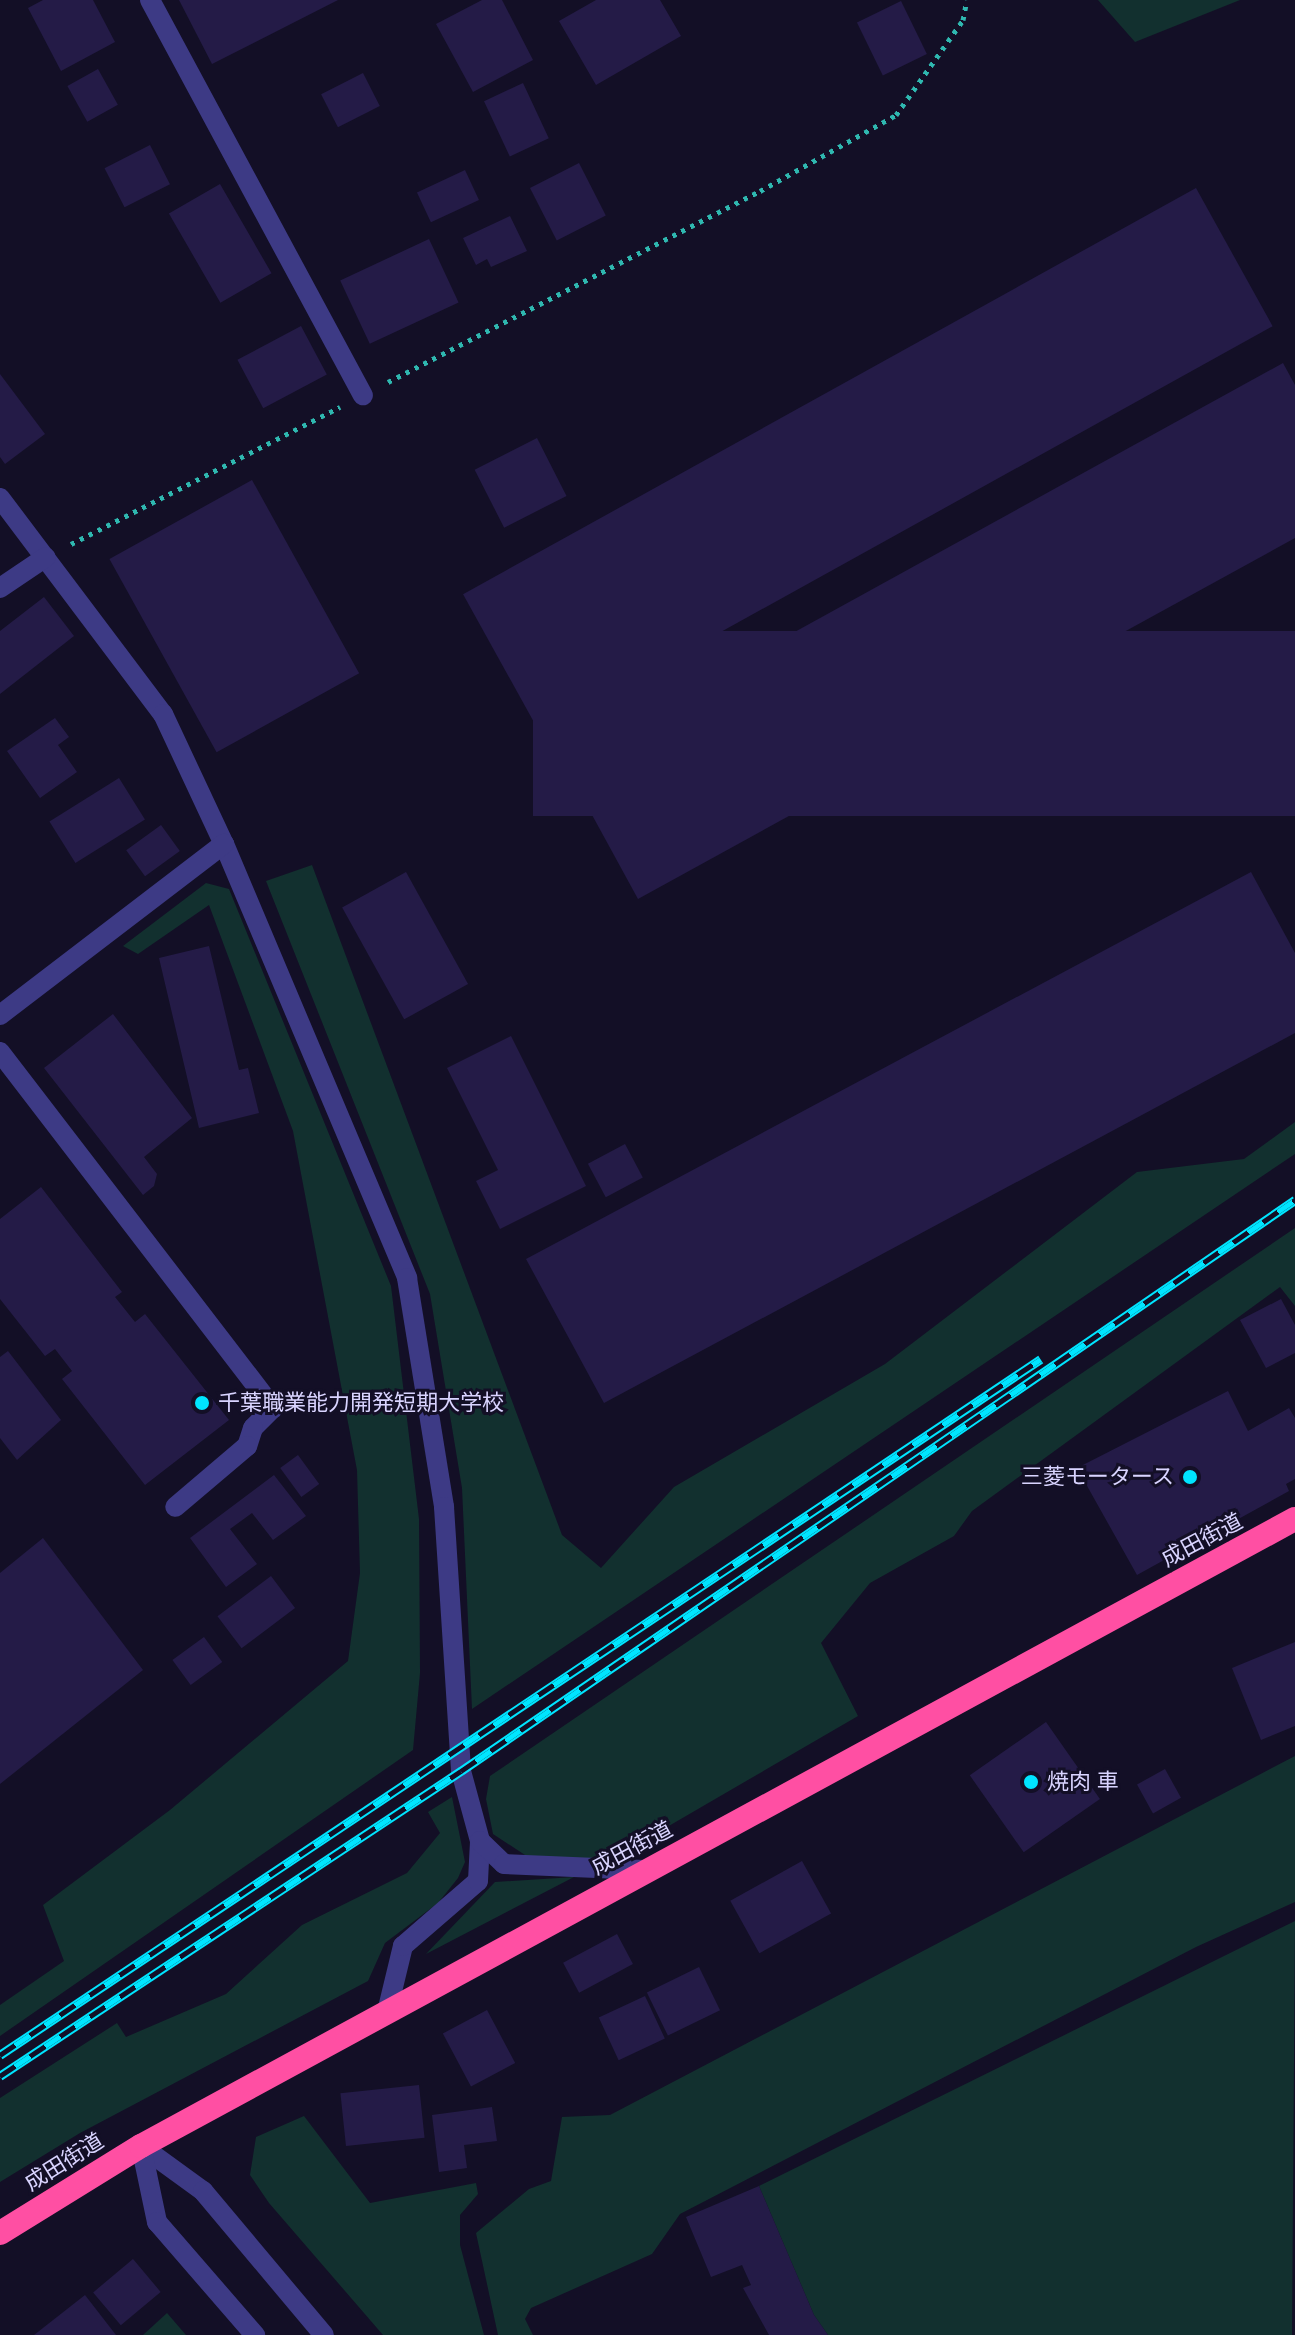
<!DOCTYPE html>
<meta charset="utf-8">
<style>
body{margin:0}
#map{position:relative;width:1295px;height:2335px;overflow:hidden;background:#130f26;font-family:Montserrat,"Noto Sans JP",sans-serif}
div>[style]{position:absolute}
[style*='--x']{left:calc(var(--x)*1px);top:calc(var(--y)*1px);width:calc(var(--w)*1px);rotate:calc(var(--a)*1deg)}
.green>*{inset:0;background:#12302f}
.building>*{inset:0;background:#241b47;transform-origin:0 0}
.path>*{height:5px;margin-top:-2.5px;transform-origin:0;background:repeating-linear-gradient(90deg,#2fb8b0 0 4px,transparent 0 10px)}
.minor>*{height:20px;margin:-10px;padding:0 10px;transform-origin:10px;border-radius:10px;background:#3d3a85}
.highway>*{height:24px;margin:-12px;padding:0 12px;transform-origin:12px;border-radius:12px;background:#ff4fa3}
.rail>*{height:9px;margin-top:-4.5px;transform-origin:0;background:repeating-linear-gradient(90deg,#130f26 0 18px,#00e5ff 0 36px);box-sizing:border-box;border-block:2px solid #00e5ff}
.dots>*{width:22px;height:22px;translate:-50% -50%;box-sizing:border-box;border:4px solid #130f26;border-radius:50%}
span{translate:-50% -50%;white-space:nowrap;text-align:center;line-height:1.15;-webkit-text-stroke:6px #130f26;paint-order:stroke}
.poi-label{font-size:22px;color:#d9d4ff}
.left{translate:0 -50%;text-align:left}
.right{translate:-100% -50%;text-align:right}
.street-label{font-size:22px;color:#d9d4ff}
</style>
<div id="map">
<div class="green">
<div style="clip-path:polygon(1098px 0,1240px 0,1135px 42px)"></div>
<div style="clip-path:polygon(312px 865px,562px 1535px,601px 1568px,674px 1487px,885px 1364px,1137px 1172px,1244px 1159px,1295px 1122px,1295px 1154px,472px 1709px,462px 1488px,430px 1294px,266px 881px)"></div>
<div style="clip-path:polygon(206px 883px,229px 889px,391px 1286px,419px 1519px,420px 1673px,413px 1750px,0 2036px,0 2005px,64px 1961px,43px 1905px,170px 1810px,348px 1661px,360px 1573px,357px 1470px,293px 1131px,209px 905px,138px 954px,123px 946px)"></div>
<div style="clip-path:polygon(1295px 1228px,1295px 1306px,1280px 1287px,972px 1511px,954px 1536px,870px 1583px,821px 1643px,858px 1716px,612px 1859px,528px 1857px,493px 1834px,486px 1799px,490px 1776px)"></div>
<div style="clip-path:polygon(1295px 1756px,1295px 1902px,1196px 1947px,680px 2214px,652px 2254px,531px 2308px,525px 2319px,533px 2335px,498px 2335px,476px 2233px,529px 2189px,551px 2181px,562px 2117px,610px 2115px)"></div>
<div style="clip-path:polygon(452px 1797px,465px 1862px,458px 1878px,438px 1903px,385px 1943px,368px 1981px,80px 2133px,0 2182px,0 2098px,117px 2023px,126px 2037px,226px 1994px,302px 1925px,407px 1873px,440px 1833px,428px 1812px)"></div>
<div style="clip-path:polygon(574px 1877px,426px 1954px,495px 1882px)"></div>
<div style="clip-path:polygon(1295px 1921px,1292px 2335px,828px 2335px,814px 2315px,759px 2186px)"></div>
<div style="clip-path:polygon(304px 2116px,370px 2203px,476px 2183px,478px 2194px,460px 2215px,460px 2245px,484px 2335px,383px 2335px,269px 2203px,250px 2175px,256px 2137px)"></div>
<div style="clip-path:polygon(167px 2313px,186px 2335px,143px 2335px)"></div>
</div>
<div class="building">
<div style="clip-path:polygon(43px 0,93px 0,115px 42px,61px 71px,28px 8px)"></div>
<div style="clip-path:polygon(179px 0,338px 0,212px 64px)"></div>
<div style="clip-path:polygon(482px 0,502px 0,533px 60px,473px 92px,436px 24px)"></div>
<div style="clip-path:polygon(596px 0,660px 0,681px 36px,596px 85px,559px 21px)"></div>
<div style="left:901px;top:1px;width:59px;height:49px;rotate:64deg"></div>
<div style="left:98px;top:69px;width:41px;height:35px;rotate:61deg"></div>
<div style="left:363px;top:73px;width:37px;height:47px;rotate:63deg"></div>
<div style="left:523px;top:83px;width:61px;height:43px;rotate:65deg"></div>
<div style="left:150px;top:145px;width:44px;height:51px;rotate:63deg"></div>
<div style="left:579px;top:163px;width:59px;height:55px;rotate:63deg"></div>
<div style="left:465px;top:170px;width:33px;height:53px;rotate:65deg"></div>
<div style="left:220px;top:184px;width:103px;height:59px;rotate:60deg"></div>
<div style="left:1196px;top:188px;width:158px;height:838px;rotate:61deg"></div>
<div style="clip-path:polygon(510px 216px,527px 251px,491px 267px,487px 259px,476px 265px,463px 238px)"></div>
<div style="left:429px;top:239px;width:70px;height:98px;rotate:65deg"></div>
<div style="left:301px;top:326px;width:55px;height:72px;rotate:62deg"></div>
<div style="clip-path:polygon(1283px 363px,1295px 385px,1295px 538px,638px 899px,562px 760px)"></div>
<div style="clip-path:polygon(0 374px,45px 434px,5px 464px,0 457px)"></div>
<div style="left:537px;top:438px;width:65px;height:70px;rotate:63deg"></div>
<div style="left:252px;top:480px;width:221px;height:163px;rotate:61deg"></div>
<div style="clip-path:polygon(44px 597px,74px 636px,0 694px,0 631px)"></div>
<div style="left:1295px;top:631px;width:185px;height:762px;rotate:90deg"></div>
<div style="clip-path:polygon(55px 718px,69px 737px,58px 745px,77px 772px,40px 798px,7px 751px)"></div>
<div style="left:119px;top:778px;width:49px;height:82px;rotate:58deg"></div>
<div style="left:161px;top:825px;width:32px;height:43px;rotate:54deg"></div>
<div style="left:406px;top:872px;width:128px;height:73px;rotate:61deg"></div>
<div style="clip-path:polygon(1251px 872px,1295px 953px,1295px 1033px,604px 1403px,526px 1259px)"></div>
<div style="clip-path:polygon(209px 946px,239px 1070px,248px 1068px,259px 1113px,199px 1128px,159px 958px)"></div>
<div style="clip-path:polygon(113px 1014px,192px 1118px,144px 1157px,157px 1174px,154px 1186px,143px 1195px,44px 1068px)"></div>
<div style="clip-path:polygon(511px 1036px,586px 1186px,500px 1229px,476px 1181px,498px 1170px,447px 1068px)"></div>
<div style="left:625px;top:1144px;width:38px;height:42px;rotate:62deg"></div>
<div style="clip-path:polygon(41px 1187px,122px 1292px,115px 1297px,135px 1322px,145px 1314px,229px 1420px,145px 1485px,62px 1379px,72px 1371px,55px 1349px,45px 1356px,0 1299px,0 1219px)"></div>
<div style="clip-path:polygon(1281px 1299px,1295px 1325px,1295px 1353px,1266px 1368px,1240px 1320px)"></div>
<div style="clip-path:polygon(8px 1351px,61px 1420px,17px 1460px,0 1438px,0 1357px)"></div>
<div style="clip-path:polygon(1228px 1391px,1248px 1431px,1289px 1408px,1295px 1418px,1295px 1479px,1286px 1484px,1289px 1491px,1137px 1575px,1077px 1468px)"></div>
<div style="left:298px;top:1455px;width:36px;height:22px;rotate:54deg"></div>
<div style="clip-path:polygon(274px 1475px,306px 1516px,273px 1540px,252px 1513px,230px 1529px,257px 1564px,226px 1587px,190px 1538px)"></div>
<div style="clip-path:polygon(43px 1538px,143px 1670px,0 1784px,0 1573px)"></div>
<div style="left:271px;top:1576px;width:40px;height:67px;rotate:53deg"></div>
<div style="left:204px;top:1637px;width:31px;height:39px;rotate:54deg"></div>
<div style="clip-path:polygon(1295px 1642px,1295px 1726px,1261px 1740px,1232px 1668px)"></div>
<div style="left:1046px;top:1722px;width:94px;height:93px;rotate:55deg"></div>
<div style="left:1165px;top:1769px;width:33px;height:32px;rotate:61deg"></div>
<div style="left:802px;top:1861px;width:60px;height:82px;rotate:61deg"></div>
<div style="left:617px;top:1934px;width:34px;height:61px;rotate:62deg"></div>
<div style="left:699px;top:1967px;width:48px;height:58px;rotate:64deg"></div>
<div style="left:645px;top:1996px;width:47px;height:51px;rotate:65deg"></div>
<div style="left:487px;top:2010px;width:60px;height:50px;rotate:62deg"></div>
<div style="left:419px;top:2085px;width:53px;height:79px;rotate:84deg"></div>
<div style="clip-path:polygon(492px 2107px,497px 2141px,464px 2145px,467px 2168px,439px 2172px,432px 2115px)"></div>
<div style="clip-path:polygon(759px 2186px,814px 2315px,828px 2335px,769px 2335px,743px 2288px,751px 2285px,742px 2265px,711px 2277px,686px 2217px)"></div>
<div style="left:133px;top:2259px;width:43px;height:52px;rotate:50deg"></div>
<div style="clip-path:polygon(85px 2295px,116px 2335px,34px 2335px)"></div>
</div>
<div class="path">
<div style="--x:388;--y:382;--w:418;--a:-27.2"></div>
<div style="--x:760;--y:191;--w:156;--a:-29.2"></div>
<div style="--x:896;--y:115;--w:116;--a:-54.8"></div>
<div style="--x:963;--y:20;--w:20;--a:-79"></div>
<div style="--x:71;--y:544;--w:302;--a:-27"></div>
</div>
<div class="minor">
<div style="--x:150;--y:0;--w:449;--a:61.7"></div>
<div style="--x:0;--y:498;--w:271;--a:53"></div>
<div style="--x:163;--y:714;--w:144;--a:64.9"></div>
<div style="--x:224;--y:844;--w:471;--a:67.1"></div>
<div style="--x:407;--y:1278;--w:232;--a:80.8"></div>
<div style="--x:444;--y:1507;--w:265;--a:86.3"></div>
<div style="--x:461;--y:1771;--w:73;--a:74.8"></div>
<div style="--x:0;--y:588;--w:55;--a:-34"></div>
<div style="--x:0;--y:1015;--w:282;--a:-37.4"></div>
<div style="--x:0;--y:1052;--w:449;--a:52.5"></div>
<div style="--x:273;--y:1408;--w:28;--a:135"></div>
<div style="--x:253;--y:1428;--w:19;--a:108"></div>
<div style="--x:247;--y:1446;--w:94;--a:139.7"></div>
<div style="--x:387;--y:2012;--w:68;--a:-76.4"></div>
<div style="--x:403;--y:1946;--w:99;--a:-40.9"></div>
<div style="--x:478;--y:1881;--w:40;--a:-87.1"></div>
<div style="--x:480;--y:1841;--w:33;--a:44"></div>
<div style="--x:504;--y:1864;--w:140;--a:2.5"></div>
<div style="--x:141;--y:2146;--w:77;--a:36"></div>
<div style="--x:203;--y:2191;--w:188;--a:50"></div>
<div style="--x:141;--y:2146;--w:78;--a:78.1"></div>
<div style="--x:157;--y:2222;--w:150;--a:49.1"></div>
</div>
<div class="highway">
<div style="--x:0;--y:2233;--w:166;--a:-31.7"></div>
<div style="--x:141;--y:2146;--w:1313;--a:-28.52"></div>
</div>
<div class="rail">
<div style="--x:0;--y:2055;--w:1252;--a:-33.77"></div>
<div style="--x:0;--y:2076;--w:553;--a:-33.49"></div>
<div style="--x:461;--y:1771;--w:1011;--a:-34.4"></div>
</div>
<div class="dots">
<div style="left:202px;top:1403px;background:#00e5ff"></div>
<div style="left:1190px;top:1477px;background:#00e5ff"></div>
<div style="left:1031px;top:1782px;background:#00e5ff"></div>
</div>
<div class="poi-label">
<span class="left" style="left:218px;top:1403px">千葉職業能力開発短期大学校</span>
<span class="right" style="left:1174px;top:1477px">三菱モータース</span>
<span class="left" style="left:1047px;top:1782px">焼肉 車</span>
</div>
<div class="street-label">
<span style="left:1202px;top:1540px;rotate:-28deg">成田街道</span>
<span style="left:632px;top:1848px;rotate:-28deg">成田街道</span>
<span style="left:64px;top:2162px;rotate:-32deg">成田街道</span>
</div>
</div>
